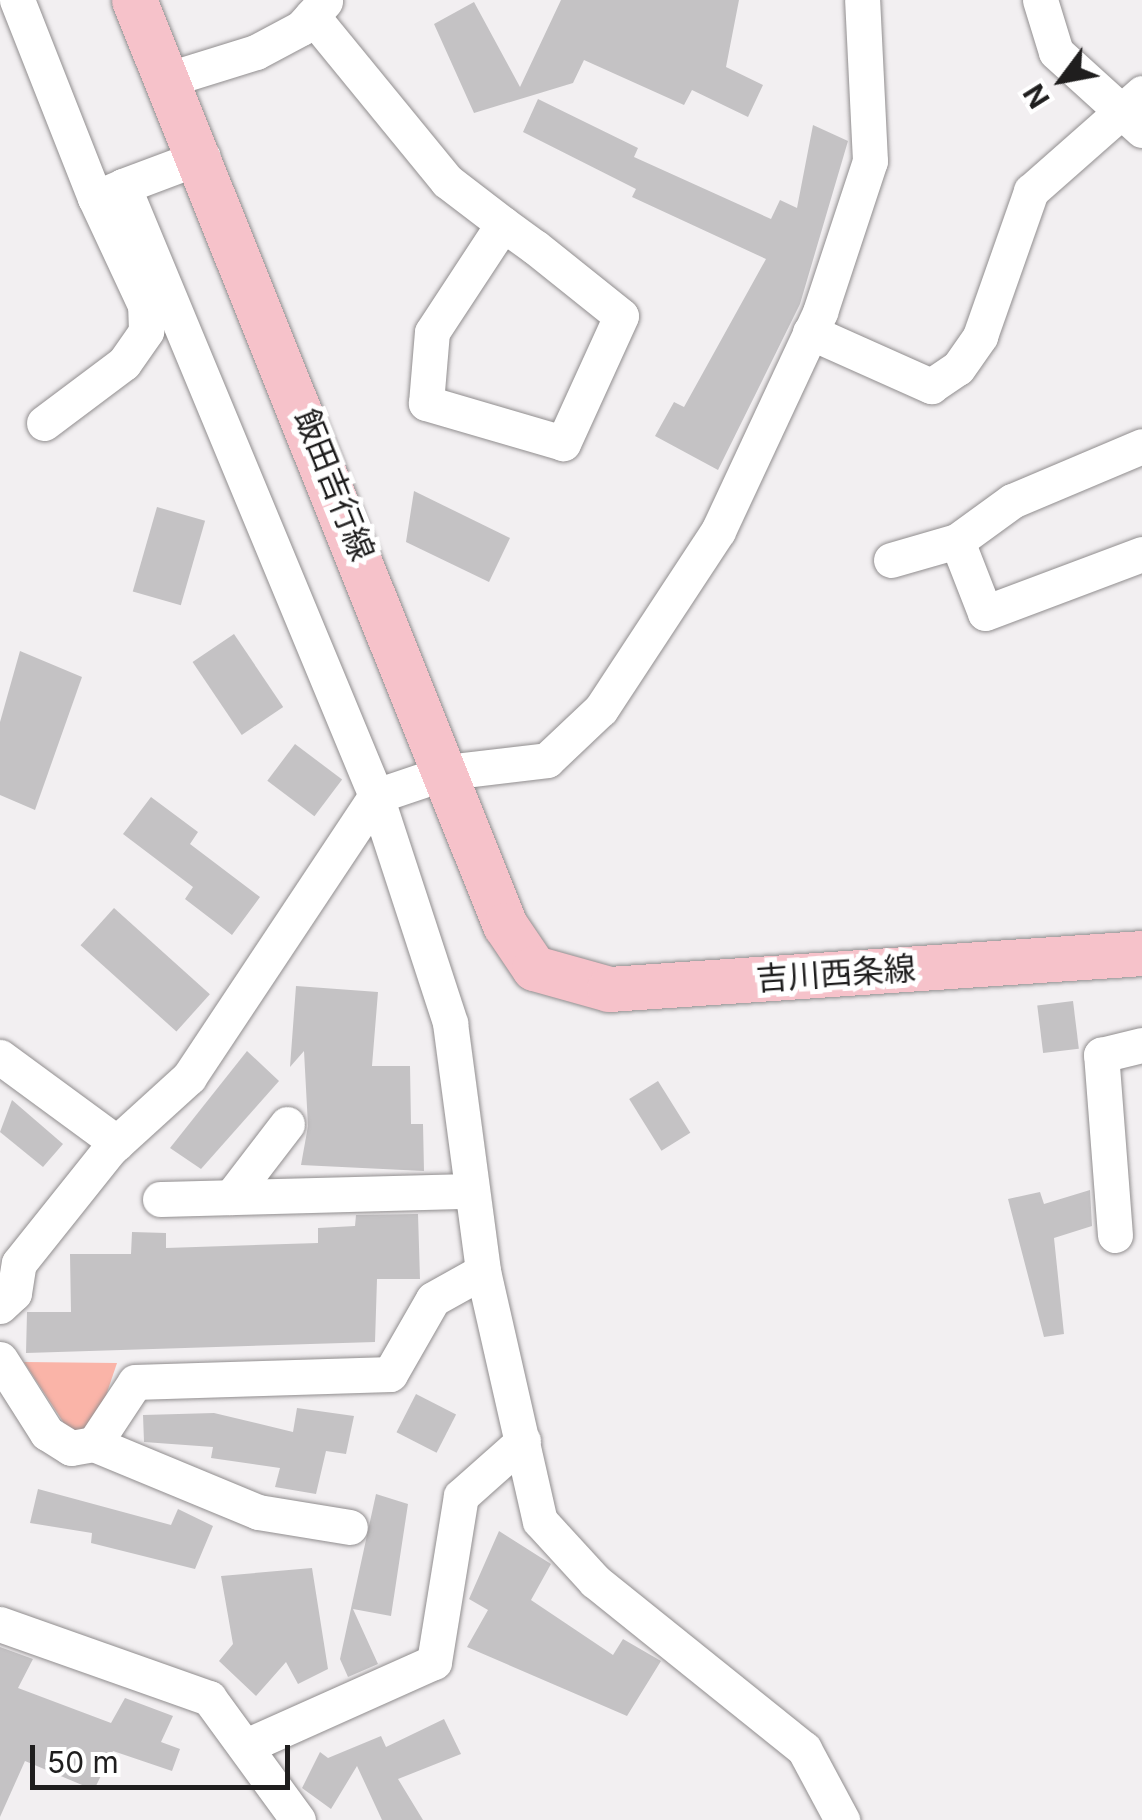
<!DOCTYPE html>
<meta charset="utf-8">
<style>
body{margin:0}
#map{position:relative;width:1142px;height:1820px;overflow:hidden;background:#f2eff1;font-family:Inter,"Noto Sans JP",sans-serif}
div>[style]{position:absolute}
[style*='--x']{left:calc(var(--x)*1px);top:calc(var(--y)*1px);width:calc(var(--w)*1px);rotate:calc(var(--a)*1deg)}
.green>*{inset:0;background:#fab4a8}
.building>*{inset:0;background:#c4c2c4;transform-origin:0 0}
.roads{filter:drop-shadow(0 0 2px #918e8f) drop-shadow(0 0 2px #918e8f)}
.minor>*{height:35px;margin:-17.5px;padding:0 17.5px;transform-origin:17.5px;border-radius:17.5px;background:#fff}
.major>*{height:45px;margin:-22.5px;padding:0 22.5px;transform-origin:22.5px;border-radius:22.5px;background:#f6c2ca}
span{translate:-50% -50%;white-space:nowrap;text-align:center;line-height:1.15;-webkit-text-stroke:10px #fff;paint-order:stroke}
.street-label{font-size:32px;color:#1f1e1e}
.north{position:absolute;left:1012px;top:30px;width:100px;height:100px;-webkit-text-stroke:8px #fff;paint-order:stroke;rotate:238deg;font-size:28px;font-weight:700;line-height:40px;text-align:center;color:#1f1e1e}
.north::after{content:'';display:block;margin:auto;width:35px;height:45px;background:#1f1e1e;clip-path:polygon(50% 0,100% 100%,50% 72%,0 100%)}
.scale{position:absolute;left:30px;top:1745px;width:260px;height:45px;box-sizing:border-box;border:5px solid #1f1e1e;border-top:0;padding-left:12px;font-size:30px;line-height:35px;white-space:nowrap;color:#1f1e1e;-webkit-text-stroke:8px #fff;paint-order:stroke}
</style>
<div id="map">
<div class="green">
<div style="clip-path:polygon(24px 1362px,117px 1363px,95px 1428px,71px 1434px)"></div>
</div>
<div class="building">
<div style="clip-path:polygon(561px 0,739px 0,726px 67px,763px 85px,748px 117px,692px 90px,684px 105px,584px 60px,573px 83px,474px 113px,434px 24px,474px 2px,520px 87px)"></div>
<div style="clip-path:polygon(538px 99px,638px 148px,634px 157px,771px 219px,780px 200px,797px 208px,813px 125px,848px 141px,800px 304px,718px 470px,655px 436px,674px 402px,684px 407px,766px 259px,632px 197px,636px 189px,523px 132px)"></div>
<div style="clip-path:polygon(414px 491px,510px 538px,489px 582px,406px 542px)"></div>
<div style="left:157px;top:507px;width:50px;height:88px;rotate:16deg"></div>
<div style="left:234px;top:634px;width:88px;height:50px;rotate:56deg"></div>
<div style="clip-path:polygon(20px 651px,82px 677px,35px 810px,0 795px,0 722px)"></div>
<div style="left:295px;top:744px;width:59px;height:46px;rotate:37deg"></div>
<div style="clip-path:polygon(151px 797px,198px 832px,190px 844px,260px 897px,232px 935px,185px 899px,193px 887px,123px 834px)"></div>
<div style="left:114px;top:908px;width:129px;height:50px;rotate:42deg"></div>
<div style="clip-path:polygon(296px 986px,378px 992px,372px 1066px,410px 1066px,411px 1124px,423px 1124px,424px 1171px,301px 1165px,308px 1126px,304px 1051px,290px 1067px)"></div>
<div style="left:1073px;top:1001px;width:48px;height:36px;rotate:83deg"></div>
<div style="clip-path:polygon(247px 1051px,279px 1081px,201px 1169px,170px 1148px)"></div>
<div style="left:658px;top:1081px;width:61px;height:34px;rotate:58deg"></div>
<div style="clip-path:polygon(12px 1100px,63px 1144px,43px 1167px,0 1132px)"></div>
<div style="clip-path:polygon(1090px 1190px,1092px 1226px,1054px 1238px,1064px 1334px,1044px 1337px,1008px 1199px,1040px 1192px,1044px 1204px)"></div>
<div style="clip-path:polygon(418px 1214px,420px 1279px,377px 1279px,375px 1342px,26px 1353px,27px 1312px,71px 1312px,70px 1254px,131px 1254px,132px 1232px,166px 1233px,166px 1248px,318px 1243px,318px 1228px,355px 1226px,356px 1215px)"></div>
<div style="left:416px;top:1394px;width:45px;height:43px;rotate:27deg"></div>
<div style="clip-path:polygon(297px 1408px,354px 1416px,346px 1454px,326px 1451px,316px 1494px,275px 1487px,280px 1468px,211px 1458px,213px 1447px,144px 1442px,143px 1415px,214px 1413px,293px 1432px)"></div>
<div style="clip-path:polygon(38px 1489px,171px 1525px,178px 1509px,213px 1526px,195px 1569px,91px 1543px,92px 1533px,30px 1523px)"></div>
<div style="clip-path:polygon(376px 1494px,408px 1504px,391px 1616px,353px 1609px,378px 1664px,348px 1677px,340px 1659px)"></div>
<div style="clip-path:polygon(499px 1531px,551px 1564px,531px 1600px,613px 1655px,623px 1639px,661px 1661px,627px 1716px,467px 1647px,488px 1610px,469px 1599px)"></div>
<div style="clip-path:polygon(312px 1568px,328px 1669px,298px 1684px,286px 1662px,256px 1696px,219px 1661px,233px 1644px,221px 1576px)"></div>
<div style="clip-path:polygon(0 1647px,33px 1659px,18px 1688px,111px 1723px,125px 1698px,173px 1716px,161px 1742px,180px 1749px,172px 1771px,113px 1751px,94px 1790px,25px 1761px,0 1817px)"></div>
<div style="clip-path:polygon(444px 1719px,461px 1754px,398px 1779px,423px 1820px,382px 1820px,357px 1766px,331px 1809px,302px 1788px,320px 1752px,328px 1758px,381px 1736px,386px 1747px)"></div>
</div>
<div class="roads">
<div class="minor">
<div style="--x:17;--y:0;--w:213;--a:68.5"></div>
<div style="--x:95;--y:198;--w:30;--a:-23"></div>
<div style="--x:123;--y:186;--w:660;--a:67.47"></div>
<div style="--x:376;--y:796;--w:239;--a:71.9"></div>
<div style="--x:450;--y:1023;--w:250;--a:82.4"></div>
<div style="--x:483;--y:1271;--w:256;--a:77.2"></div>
<div style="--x:540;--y:1521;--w:81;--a:47.5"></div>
<div style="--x:595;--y:1581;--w:268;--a:38.8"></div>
<div style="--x:804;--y:1749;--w:81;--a:61.8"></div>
<div style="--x:1040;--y:0;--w:54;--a:72.9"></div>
<div style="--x:1056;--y:52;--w:116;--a:42.2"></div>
<div style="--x:312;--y:16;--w:213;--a:50.7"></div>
<div style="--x:447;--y:181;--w:71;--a:37.5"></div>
<div style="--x:503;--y:224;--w:39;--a:36"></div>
<div style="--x:535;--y:247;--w:110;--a:38.7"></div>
<div style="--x:621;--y:316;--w:140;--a:114.5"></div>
<div style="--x:563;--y:443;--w:143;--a:-163.7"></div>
<div style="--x:426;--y:403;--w:71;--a:-85.2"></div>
<div style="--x:432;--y:332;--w:129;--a:-56.7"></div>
<div style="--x:169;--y:79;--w:91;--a:-17.2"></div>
<div style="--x:256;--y:52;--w:51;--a:-28.1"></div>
<div style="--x:301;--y:28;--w:36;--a:-48"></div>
<div style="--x:123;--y:186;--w:85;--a:-20.6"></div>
<div style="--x:810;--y:332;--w:133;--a:24.1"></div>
<div style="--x:931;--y:386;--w:32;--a:-34"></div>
<div style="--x:958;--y:368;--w:39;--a:-55"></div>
<div style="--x:980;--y:336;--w:154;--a:-70.6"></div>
<div style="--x:1031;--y:191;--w:148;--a:-41.4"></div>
<div style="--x:44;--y:423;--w:100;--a:-36.9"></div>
<div style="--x:124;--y:363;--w:39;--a:-55"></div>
<div style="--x:146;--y:331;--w:26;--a:-92"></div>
<div style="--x:145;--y:305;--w:118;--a:-115"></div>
<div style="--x:957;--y:541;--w:77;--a:68.7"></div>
<div style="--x:985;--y:613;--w:168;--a:-20.6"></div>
<div style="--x:891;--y:560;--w:69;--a:-16.1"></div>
<div style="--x:957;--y:541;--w:68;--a:-36"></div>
<div style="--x:1012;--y:501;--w:141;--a:-22.9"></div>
<div style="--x:0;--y:1057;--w:145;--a:36.3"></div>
<div style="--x:231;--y:1197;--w:92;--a:-52.5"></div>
<div style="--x:160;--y:1199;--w:312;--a:-1.5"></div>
<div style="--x:1115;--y:1235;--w:181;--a:-94.4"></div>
<div style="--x:1101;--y:1055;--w:42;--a:-13.7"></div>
<div style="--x:0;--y:1306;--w:19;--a:-43"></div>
<div style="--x:14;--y:1293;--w:30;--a:-81"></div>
<div style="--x:19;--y:1263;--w:146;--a:-51.4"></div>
<div style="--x:110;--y:1149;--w:107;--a:-42.3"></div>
<div style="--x:189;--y:1077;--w:338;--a:-56.4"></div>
<div style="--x:376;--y:796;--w:75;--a:-18.7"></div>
<div style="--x:447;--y:772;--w:101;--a:-6.8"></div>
<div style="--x:547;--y:760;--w:74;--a:-43.4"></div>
<div style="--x:601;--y:709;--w:213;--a:-56.7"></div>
<div style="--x:718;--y:531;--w:242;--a:-65"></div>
<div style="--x:820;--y:312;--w:159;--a:-71.7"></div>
<div style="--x:870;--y:161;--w:161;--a:-92.8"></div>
<div style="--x:0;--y:1359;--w:88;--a:57.6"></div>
<div style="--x:47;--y:1433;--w:28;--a:32"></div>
<div style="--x:71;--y:1448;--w:23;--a:-10"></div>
<div style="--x:94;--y:1444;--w:74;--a:-56.5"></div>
<div style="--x:135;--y:1382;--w:255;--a:-1.8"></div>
<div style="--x:390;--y:1374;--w:86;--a:-60.2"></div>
<div style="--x:433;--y:1299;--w:57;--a:-29.2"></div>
<div style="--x:94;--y:1444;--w:178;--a:22.5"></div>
<div style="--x:258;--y:1512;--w:93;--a:9.3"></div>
<div style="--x:0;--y:1624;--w:222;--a:19.5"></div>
<div style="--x:209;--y:1698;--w:151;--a:53.9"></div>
<div style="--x:246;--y:1746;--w:206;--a:-24.1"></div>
<div style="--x:434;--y:1662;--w:168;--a:-80.8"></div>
<div style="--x:461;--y:1496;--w:83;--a:-41.6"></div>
</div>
<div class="major">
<div style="--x:134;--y:0;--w:997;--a:68.15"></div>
<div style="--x:505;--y:925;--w:52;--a:56"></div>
<div style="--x:534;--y:968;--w:78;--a:15.6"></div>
<div style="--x:609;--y:989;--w:534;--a:-3.86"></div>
</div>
</div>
<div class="street-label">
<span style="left:334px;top:485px;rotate:68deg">飯田吉行線</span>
<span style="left:836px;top:974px;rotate:-4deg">吉川西条線</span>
</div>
<div class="north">N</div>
<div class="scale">50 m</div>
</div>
